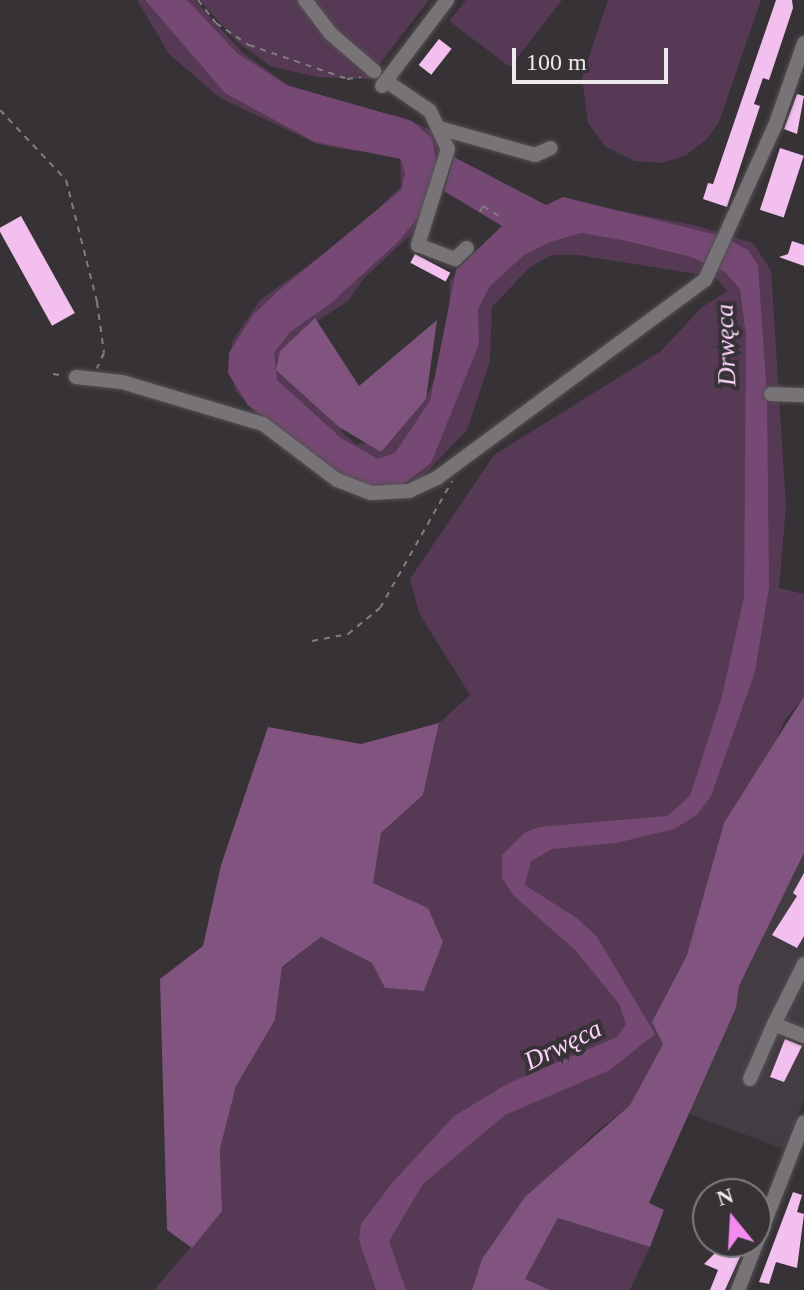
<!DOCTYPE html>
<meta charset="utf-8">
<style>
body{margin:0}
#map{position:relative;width:804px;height:1290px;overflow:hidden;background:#363235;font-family:"Times New Roman",serif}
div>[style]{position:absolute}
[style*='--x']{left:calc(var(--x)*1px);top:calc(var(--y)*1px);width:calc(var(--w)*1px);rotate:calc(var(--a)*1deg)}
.built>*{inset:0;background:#433c43}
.green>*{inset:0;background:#563954}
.forest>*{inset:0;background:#81547f}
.water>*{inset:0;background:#754973}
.building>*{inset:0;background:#f3bfef;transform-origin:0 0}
.path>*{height:2px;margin-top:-1px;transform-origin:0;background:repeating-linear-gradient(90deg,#817d80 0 6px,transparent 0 12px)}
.roads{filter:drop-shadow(0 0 2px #535053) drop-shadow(0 0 2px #535053)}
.minor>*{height:14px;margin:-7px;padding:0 7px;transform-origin:7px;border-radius:7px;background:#777377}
span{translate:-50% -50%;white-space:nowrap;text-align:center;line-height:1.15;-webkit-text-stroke:8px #363235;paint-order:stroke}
.water-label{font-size:26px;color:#fdd3fa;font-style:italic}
.north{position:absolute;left:692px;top:1178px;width:80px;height:80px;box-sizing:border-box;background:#363235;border:2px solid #7f7c7e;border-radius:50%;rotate:342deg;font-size:22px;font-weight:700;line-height:32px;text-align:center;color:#eceaec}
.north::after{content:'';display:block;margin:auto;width:28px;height:36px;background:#f489f0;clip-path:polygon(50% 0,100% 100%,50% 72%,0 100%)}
.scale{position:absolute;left:512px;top:48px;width:156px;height:36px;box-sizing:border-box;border:4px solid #eceaec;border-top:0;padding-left:10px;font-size:24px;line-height:28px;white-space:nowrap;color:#eceaec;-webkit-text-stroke:6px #363235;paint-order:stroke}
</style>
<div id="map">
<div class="built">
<div style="clip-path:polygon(804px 853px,804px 1099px,784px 1149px,686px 1113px,736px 1008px,739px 986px)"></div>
</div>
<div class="green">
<div style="clip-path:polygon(137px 0,195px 0,243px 53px,297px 91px,365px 114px,397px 115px,438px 133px,445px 162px,430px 217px,364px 278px,348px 301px,296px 335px,343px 433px,356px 444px,387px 442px,429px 392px,448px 342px,450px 280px,496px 232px,562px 209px,621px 211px,694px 225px,753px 243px,771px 270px,786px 507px,779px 588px,804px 594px,804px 696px,785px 720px,687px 955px,659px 1008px,663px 1044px,630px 1105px,591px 1136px,482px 1259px,472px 1290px,154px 1290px,222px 1211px,220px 1149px,236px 1086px,275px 1020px,282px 968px,321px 937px,372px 963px,386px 988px,424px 991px,443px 942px,428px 908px,373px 883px,381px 833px,423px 795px,439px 723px,470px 695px,419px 613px,410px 579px,494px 455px,661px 351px,702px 307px,727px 291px,715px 277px,578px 255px,552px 255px,530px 267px,492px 307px,490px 361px,467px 430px,422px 477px,386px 493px,360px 494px,271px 432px,235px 390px,229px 357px,233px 340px,260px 300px,361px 227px,401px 186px,400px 159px,388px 150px,354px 151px,317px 144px,220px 98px,169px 54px)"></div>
<div style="clip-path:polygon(200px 0,429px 0,368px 79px,317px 77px,270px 66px,235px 40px)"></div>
<div style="clip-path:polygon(466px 0,562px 0,510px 67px,449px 21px)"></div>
<div style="clip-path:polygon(608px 0,761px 0,719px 122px,707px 139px,685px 156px,661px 163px,634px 161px,606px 147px,588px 123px,582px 77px)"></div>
<div style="clip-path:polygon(558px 1218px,650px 1247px,630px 1290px,550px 1290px,525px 1279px)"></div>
</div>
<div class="forest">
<div style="clip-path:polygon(315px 318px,359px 386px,437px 320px,426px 399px,381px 452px,339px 427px,276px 370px,280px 351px)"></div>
<div style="clip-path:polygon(804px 696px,804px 853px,739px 986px,736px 1008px,649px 1203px,664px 1210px,650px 1247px,558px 1218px,525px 1279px,550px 1290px,472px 1290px,482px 1259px,525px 1197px,630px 1105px,663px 1044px,652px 1022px,687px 955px,724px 823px)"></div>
<div style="clip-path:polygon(439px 723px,423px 795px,381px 833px,373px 883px,428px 908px,443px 942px,424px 991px,385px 988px,372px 963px,321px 937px,282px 967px,275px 1020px,236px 1086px,220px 1149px,222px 1211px,192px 1248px,167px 1230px,160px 979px,203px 946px,221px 865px,268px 727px,361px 744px)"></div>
</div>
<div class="water">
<div style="clip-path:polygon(145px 0,187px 0,237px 53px,286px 85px,412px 121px,432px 138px,438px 172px,429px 204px,399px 241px,331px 303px,290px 332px,274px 353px,277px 380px,341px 438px,378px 459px,395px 453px,430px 401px,456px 270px,502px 226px,444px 191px,454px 157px,546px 205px,563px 197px,721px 236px,748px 250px,758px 265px,767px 397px,769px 587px,755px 672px,711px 796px,697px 815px,674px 829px,616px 843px,552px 849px,531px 861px,525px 885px,578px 919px,597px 937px,655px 1034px,610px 1070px,505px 1115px,423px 1184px,389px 1241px,406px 1290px,376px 1290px,359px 1240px,361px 1224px,392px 1183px,454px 1116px,507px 1084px,617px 1037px,626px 1024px,619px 1004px,576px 951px,513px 895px,502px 878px,502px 855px,524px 833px,539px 827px,667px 816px,690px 796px,722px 696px,744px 597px,746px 335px,740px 289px,725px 272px,691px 257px,627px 241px,581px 233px,550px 242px,524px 255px,490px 286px,478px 309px,479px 344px,431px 463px,403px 484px,374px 487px,350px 480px,248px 405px,228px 373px,229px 353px,253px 315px,277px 292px,401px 190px,405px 174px,401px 159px,315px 142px,225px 93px)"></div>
</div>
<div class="building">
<div style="clip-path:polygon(776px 0,792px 0,793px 8px,769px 80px,763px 78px,754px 104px,760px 106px,727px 207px,703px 199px,708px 183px,713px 184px)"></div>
<div style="left:439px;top:39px;width:16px;height:33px;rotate:38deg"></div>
<div style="clip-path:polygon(797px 94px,804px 96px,797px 134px,784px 129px)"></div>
<div style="left:780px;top:148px;width:25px;height:65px;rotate:18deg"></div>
<div style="left:21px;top:216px;width:111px;height:26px;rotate:61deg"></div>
<div style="clip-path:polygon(792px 241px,804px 245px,804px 266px,779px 257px,788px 254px)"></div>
<div style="left:415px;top:254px;width:40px;height:10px;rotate:28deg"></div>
<div style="clip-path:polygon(804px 873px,804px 936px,797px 948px,772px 935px,797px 896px,793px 893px)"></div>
<div style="clip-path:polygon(785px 1039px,802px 1046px,784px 1082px,770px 1077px)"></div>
<div style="clip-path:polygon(793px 1192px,802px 1195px,797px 1212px,804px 1214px,797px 1268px,776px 1262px,769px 1284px,759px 1282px)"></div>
<div style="clip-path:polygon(716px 1252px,730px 1258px,733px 1252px,741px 1255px,725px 1290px,710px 1290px,718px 1270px,704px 1264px)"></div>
</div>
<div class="path">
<div style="--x:198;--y:0;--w:29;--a:52"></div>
<div style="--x:216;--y:23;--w:40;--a:34"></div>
<div style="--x:249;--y:45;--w:104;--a:19.1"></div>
<div style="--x:347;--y:79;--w:14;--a:-8"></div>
<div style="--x:0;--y:110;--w:96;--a:46.7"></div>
<div style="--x:66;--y:180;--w:126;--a:75.7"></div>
<div style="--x:97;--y:302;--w:51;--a:82.2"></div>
<div style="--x:104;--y:353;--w:17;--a:115"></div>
<div style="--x:480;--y:212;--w:7;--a:-63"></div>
<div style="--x:483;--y:206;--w:19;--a:32"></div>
<div style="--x:53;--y:374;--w:12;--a:9"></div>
<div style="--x:312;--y:641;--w:37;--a:-11"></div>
<div style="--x:348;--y:634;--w:41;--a:-39.1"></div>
<div style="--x:380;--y:608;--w:146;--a:-60.4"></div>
</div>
<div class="roads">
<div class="minor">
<div style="--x:305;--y:0;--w:43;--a:52.6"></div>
<div style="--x:331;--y:34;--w:57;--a:40.7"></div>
<div style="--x:386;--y:81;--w:53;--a:34.3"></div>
<div style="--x:430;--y:111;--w:42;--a:64.7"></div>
<div style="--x:448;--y:149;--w:101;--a:107.4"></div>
<div style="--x:418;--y:245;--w:40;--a:21"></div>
<div style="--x:455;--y:259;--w:16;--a:-43"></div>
<div style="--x:382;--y:86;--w:108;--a:-52.9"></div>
<div style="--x:439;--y:128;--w:100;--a:15.7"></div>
<div style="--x:535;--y:155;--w:17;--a:-24"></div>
<div style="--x:76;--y:377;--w:46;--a:6.2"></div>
<div style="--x:122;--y:382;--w:147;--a:16.6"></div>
<div style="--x:263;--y:424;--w:93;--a:37.1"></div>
<div style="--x:337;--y:480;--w:36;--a:21"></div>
<div style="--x:371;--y:493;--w:38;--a:-3"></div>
<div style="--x:409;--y:491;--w:31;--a:-25"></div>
<div style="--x:437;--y:478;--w:333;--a:-36.5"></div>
<div style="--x:705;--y:280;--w:169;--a:-65.6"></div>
<div style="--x:775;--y:126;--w:88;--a:-70.7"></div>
<div style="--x:771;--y:394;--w:33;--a:2"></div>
<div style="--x:774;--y:1024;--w:67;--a:-63.4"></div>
<div style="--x:750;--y:1079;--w:60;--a:-66.4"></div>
<div style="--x:774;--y:1024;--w:32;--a:22"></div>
<div style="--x:738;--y:1290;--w:180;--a:-68.6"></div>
</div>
</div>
<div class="water-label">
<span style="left:726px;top:345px;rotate:-92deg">Drwęca</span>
<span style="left:563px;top:1045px;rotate:-26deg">Drwęca</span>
</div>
<div class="north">N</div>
<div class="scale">100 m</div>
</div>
